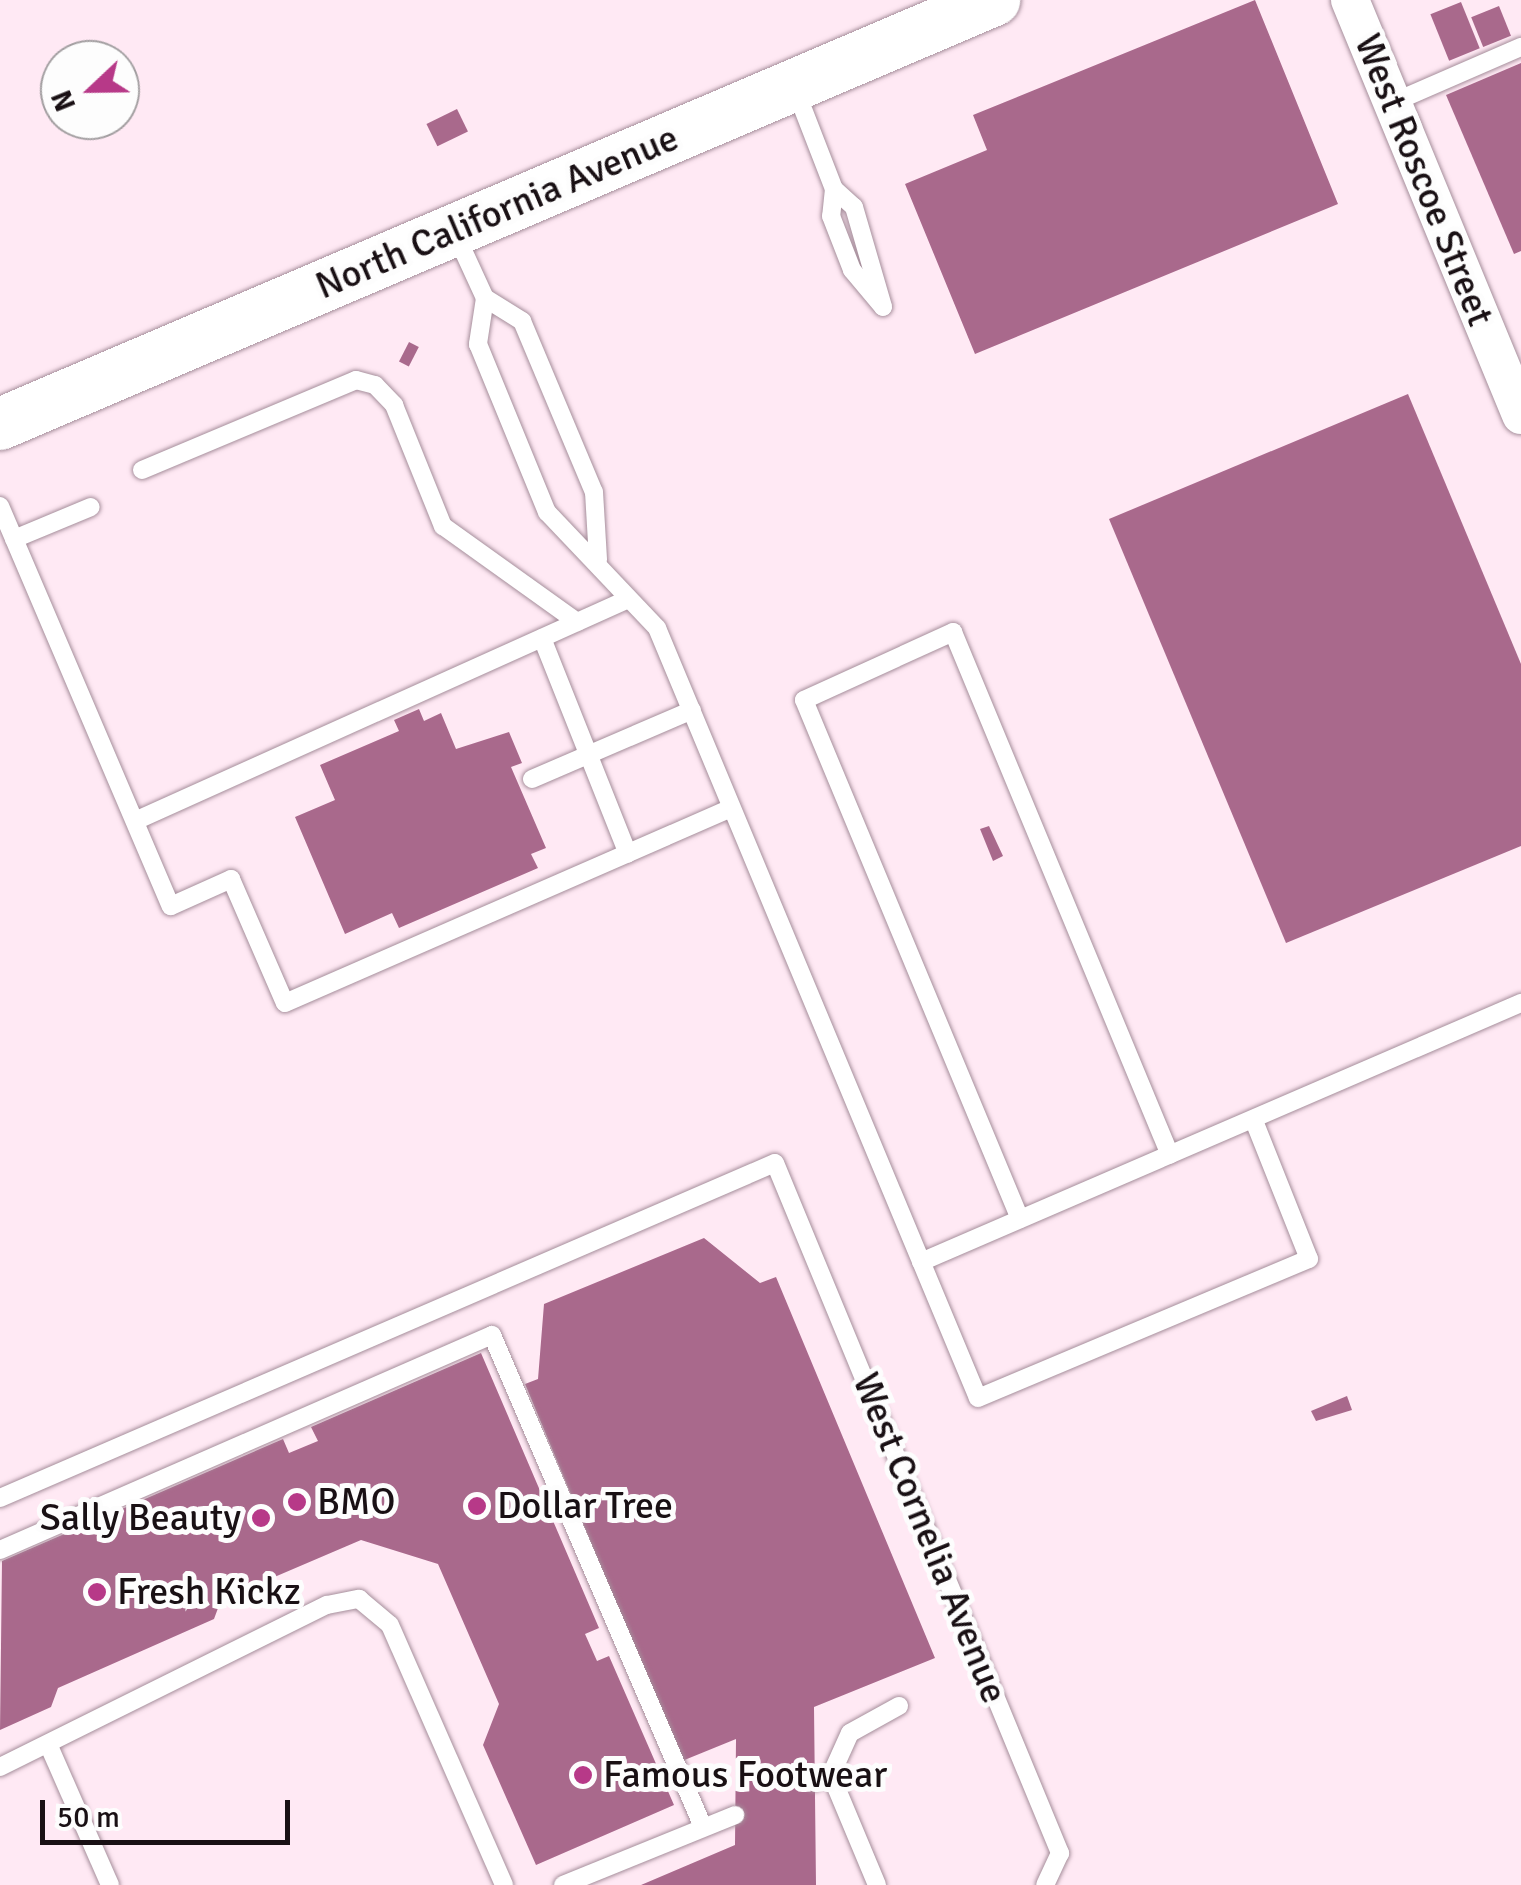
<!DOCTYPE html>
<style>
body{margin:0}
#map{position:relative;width:1521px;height:1885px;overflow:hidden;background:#ffe9f4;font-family:Signika,sans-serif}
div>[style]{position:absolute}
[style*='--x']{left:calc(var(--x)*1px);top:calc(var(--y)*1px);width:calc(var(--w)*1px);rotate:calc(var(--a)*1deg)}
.building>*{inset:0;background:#a9698c;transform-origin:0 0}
.roads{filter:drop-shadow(0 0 2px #a68e9b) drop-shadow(0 0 2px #a68e9b)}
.lane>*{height:18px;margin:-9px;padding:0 9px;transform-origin:9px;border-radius:9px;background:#fff}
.street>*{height:38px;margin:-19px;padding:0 19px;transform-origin:19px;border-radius:19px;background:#fff}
.secondary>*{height:52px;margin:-26px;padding:0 26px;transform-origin:26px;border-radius:26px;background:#fff}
.dots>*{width:28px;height:28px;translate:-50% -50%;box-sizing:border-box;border:5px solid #fdfdfd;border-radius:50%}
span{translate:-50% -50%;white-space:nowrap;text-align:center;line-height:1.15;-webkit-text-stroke:10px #fdfdfd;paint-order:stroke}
.street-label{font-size:38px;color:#191014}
.poi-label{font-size:38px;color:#191014}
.left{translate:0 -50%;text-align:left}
.right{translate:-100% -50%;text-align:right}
.north{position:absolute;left:40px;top:40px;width:100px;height:100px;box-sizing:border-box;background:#fdfdfd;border:2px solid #a29ea0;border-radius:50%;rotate:248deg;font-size:28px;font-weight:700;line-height:40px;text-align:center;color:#191014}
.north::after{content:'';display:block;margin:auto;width:35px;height:45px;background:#b73988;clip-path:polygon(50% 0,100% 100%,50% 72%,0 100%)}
.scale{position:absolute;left:40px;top:1800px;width:250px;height:45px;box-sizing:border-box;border:5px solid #191014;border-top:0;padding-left:12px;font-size:30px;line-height:35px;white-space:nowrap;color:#191014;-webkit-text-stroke:8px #fdfdfd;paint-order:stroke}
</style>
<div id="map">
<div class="building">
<div style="clip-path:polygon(1255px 0,1338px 204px,975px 354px,905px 184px,987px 150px,973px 115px)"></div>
<div style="left:1461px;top:2px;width:50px;height:33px;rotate:68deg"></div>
<div style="left:1499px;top:6px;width:32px;height:30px;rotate:68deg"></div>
<div style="clip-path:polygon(1521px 63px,1521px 251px,1514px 254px,1446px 95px)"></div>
<div style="left:457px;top:109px;width:25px;height:34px;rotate:64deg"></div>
<div style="left:409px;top:342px;width:11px;height:22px;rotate:27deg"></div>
<div style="clip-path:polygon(1408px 394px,1521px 664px,1521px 846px,1286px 943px,1109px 519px)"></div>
<div style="clip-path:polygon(419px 709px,424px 721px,441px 713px,456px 749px,509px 732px,522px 763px,511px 767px,546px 848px,531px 854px,538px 868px,399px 928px,392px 913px,345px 934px,295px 817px,335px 800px,320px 765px,399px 731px,394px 720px)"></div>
<div style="clip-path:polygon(989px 826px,1003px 856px,993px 861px,980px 829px)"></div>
<div style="clip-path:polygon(704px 1238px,760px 1283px,776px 1277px,935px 1658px,814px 1707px,816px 1885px,641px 1885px,735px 1845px,736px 1739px,682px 1761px,525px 1384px,538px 1379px,544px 1304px)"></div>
<div style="clip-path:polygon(481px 1353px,599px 1628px,585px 1634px,597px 1661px,609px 1656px,674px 1805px,536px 1865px,483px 1745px,499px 1704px,438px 1564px,361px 1540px,221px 1600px,214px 1619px,58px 1688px,51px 1707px,0 1730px,2px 1561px,283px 1439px,289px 1453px,318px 1441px,311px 1427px)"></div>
<div style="clip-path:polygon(1347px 1396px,1352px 1410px,1316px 1421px,1311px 1411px)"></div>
</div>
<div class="roads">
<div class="lane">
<div style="--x:796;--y:91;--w:105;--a:68.8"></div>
<div style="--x:834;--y:189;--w:27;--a:42"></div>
<div style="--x:854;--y:207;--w:104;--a:73.8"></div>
<div style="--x:1392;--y:103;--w:141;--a:-23.5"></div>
<div style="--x:834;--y:189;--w:27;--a:96"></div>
<div style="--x:831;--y:216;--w:58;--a:68.7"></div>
<div style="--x:852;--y:270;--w:48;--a:50"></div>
<div style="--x:456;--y:235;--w:69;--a:65.3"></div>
<div style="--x:485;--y:298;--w:44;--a:31.9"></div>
<div style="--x:522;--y:321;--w:186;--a:67.2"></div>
<div style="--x:594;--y:492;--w:68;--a:86.6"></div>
<div style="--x:485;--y:298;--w:47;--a:98.7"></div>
<div style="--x:478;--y:344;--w:182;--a:67.7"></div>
<div style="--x:547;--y:512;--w:160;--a:46.5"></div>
<div style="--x:657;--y:628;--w:834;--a:67.37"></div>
<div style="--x:978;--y:1398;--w:359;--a:-22.8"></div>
<div style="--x:1309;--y:1259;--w:149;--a:-111.7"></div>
<div style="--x:142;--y:470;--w:232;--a:-22.8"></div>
<div style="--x:356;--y:380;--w:20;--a:15"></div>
<div style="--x:375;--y:385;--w:28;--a:46"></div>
<div style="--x:394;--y:405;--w:131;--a:68"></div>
<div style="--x:443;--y:526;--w:165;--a:35.6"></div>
<div style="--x:0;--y:506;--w:435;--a:66.9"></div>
<div style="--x:171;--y:906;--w:66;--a:-24.2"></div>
<div style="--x:231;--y:879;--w:135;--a:66.5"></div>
<div style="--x:285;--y:1003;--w:487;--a:-23.6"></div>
<div style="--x:14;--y:539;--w:83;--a:-22.6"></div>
<div style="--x:542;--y:638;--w:232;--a:68.3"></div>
<div style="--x:532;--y:779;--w:174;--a:-23.3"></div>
<div style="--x:135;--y:821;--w:538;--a:-24.23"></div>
<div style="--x:1020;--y:1219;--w:562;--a:-112.6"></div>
<div style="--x:804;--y:700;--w:164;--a:-24.5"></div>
<div style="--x:953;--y:632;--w:566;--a:67.47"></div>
<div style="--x:921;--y:1262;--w:654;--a:-23.35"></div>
<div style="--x:0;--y:1498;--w:844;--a:-23.38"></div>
<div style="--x:775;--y:1163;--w:747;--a:67.56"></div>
<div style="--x:1060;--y:1853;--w:35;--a:115"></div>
<div style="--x:0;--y:1550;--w:537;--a:-23.6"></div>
<div style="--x:492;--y:1335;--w:535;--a:66.79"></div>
<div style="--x:49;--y:1746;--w:152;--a:66.3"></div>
<div style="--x:0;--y:1767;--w:365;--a:-26.4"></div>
<div style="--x:327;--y:1605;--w:33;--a:-11"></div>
<div style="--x:359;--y:1599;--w:40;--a:40"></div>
<div style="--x:390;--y:1625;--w:284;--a:66.3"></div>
<div style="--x:831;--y:1775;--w:46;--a:-65.7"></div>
<div style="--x:850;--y:1733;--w:56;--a:-28.9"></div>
<div style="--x:814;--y:1782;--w:18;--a:-22"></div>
<div style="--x:831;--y:1775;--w:119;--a:67.3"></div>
<div style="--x:563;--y:1885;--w:186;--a:-22.1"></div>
</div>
<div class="street">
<div style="--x:1350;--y:0;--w:449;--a:67.6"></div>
</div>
<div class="secondary">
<div style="--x:0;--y:424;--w:1081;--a:-23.1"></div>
</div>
</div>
<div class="dots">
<div style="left:297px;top:1502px;background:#b73988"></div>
<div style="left:477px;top:1506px;background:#b73988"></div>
<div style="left:261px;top:1518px;background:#b73988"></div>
<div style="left:97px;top:1592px;background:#b73988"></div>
<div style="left:583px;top:1775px;background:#b73988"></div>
</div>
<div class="street-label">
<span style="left:1424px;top:180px;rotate:68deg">West Roscoe Street</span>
<span style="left:497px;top:212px;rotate:-23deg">North California Avenue</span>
<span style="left:930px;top:1538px;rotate:68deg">West Cornelia Avenue</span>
</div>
<div class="poi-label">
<span class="left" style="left:317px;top:1502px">BMO</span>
<span class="left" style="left:497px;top:1506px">Dollar Tree</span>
<span class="right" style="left:241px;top:1518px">Sally Beauty</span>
<span class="left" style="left:117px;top:1592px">Fresh Kickz</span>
<span class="left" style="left:603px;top:1775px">Famous Footwear</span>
</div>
<div class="north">N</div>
<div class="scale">50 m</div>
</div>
